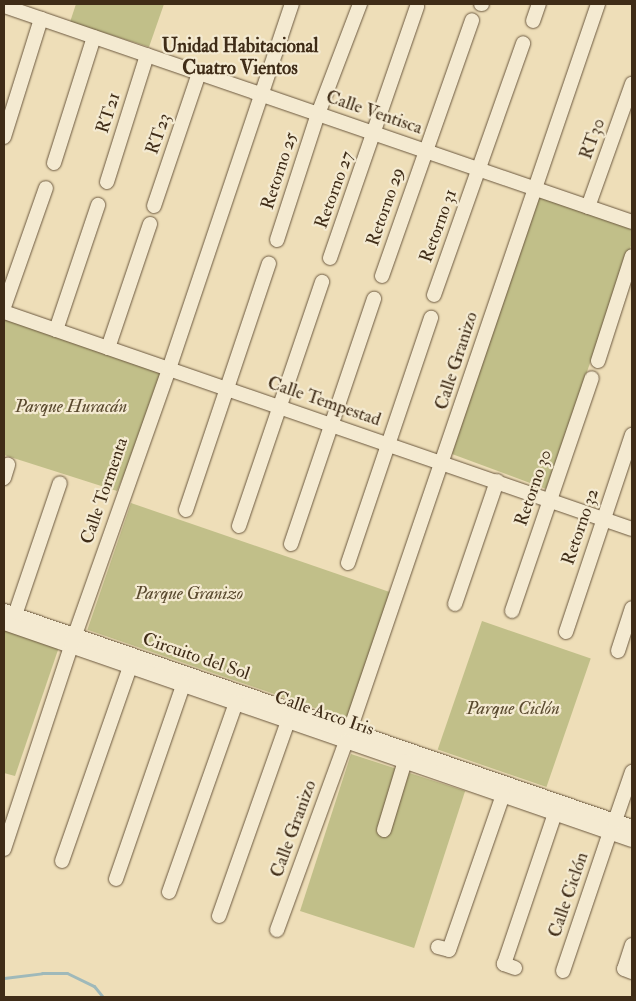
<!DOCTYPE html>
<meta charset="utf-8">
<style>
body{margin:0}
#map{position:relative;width:636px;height:1001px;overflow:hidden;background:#eedeb8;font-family:"IM FELL Double Pica",serif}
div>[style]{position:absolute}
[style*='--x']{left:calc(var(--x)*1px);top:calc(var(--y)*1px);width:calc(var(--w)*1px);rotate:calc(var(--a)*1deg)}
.green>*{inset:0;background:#c1bf89;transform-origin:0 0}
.stream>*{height:3px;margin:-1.5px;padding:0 1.5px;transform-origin:1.5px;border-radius:1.5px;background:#9fb9ba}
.roads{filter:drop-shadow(0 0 1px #6b583f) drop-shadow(0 0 1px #6b583f)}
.minor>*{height:14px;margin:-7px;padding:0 7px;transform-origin:7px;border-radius:7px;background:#f4ead1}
span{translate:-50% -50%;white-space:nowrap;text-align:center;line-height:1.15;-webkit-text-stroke:4.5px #f4ead1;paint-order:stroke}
.street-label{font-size:18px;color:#3f2c17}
.park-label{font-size:18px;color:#59492e;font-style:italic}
.neighbourhood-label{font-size:19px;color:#3f2c17;font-weight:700}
.frame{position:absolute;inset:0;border:5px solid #3f2c17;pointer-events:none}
</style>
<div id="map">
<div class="green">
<div style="clip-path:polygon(76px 4px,164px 4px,149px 47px,70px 22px)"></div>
<div style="clip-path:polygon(537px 194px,632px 226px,632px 243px,546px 489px,452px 454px)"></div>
<div style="clip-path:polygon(4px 312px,169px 369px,117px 491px,4px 455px)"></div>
<div style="left:131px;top:503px;width:275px;height:134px;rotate:19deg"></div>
<div style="left:482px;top:621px;width:115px;height:136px;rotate:19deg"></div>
<div style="clip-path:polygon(4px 628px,59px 647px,15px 776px,4px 773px)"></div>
<div style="left:351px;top:754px;width:120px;height:165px;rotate:18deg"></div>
</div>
<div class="stream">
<div style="--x:4;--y:978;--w:38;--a:-7"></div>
<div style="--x:42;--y:973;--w:25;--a:0"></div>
<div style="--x:67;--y:973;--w:30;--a:26"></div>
<div style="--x:94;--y:986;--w:14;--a:51"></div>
</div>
<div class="roads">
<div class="minor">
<div style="--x:481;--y:4;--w:1;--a:0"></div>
<div style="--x:4;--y:6;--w:664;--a:18.98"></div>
<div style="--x:533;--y:21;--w:18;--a:-71"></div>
<div style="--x:4;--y:137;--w:124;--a:-72.6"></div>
<div style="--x:54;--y:163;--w:132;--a:-72.4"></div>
<div style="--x:107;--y:182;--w:133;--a:-72.5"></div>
<div style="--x:154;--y:206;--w:140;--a:-71.3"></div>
<div style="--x:588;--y:207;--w:131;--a:-70.3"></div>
<div style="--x:277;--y:240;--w:133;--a:-72"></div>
<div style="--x:318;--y:114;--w:118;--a:-69.1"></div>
<div style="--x:330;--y:258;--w:266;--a:-70.9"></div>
<div style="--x:382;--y:276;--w:271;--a:-70.6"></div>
<div style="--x:434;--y:295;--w:267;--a:-70.5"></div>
<div style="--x:4;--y:307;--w:126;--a:-70.6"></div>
<div style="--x:4;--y:312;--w:664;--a:19.06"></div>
<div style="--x:56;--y:330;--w:132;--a:-71.4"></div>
<div style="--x:108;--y:348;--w:131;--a:-71.3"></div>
<div style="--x:598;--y:361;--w:110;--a:-72.1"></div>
<div style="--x:4;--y:478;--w:14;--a:-73"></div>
<div style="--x:186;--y:510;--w:260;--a:-71.4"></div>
<div style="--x:239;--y:526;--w:258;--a:-71.2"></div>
<div style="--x:291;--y:544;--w:259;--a:-71.3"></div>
<div style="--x:348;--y:563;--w:259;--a:-71.3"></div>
<div style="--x:455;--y:604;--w:130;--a:-71.1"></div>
<div style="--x:4;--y:611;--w:664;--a:18.98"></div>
<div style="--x:512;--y:611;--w:246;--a:-71.1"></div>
<div style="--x:15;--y:615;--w:139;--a:-71.2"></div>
<div style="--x:4;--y:623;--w:664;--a:19.06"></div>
<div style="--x:566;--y:632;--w:208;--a:-71.5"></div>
<div style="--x:618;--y:651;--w:45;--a:-72"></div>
<div style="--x:350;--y:730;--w:767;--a:-71.14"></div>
<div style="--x:615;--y:821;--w:52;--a:-70.9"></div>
<div style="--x:384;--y:830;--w:72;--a:-73.1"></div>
<div style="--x:4;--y:849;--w:214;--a:-71.7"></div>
<div style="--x:71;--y:646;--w:294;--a:-70.5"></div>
<div style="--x:169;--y:369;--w:385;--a:-71.4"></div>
<div style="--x:62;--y:861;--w:206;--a:-70.7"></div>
<div style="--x:116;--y:879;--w:205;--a:-70.9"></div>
<div style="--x:169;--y:892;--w:201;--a:-70.5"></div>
<div style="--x:219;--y:916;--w:207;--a:-70.5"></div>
<div style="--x:277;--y:930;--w:201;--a:-69.9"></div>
<div style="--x:632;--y:945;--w:25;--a:108"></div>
<div style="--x:624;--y:969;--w:9;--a:21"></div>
<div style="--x:438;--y:947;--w:11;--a:15"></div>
<div style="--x:449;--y:950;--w:164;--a:-70.8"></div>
<div style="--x:515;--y:968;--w:12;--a:-160"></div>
<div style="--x:504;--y:964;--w:159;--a:-71.3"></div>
<div style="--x:563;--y:971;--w:147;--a:-71.3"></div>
</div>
</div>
<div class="street-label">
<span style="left:109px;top:113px;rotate:-72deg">RT21</span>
<span style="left:374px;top:113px;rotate:19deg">Calle Ventisca</span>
<span style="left:159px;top:134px;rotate:-71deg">RT23</span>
<span style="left:593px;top:139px;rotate:-70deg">RT30</span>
<span style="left:280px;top:171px;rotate:-72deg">Retorno 25</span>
<span style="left:335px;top:190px;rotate:-70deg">Retorno 27</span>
<span style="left:386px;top:207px;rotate:-71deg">Retorno 29</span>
<span style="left:439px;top:226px;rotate:-70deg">Retorno 31</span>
<span style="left:457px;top:361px;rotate:-72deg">Calle Granizo</span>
<span style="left:324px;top:402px;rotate:19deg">Calle Tempestad</span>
<span style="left:534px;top:488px;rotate:-71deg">Retorno 30</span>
<span style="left:105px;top:491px;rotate:-71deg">Calle Tormenta</span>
<span style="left:581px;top:527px;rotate:-71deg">Retorno 32</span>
<span style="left:196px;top:657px;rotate:19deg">Circuito del Sol</span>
<span style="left:324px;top:714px;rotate:19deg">Calle Arco Iris</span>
<span style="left:294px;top:829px;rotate:-70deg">Calle Granizo</span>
<span style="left:569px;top:895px;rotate:-71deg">Calle Ciclón</span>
</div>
<div class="park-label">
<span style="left:71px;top:407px">Parque Huracán</span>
<span style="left:189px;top:594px">Parque Granizo</span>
<span style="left:513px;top:709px">Parque Ciclón</span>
</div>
<div class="neighbourhood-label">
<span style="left:240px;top:58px">Unidad Habitacional<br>Cuatro Vientos</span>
</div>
<div class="frame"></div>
</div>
